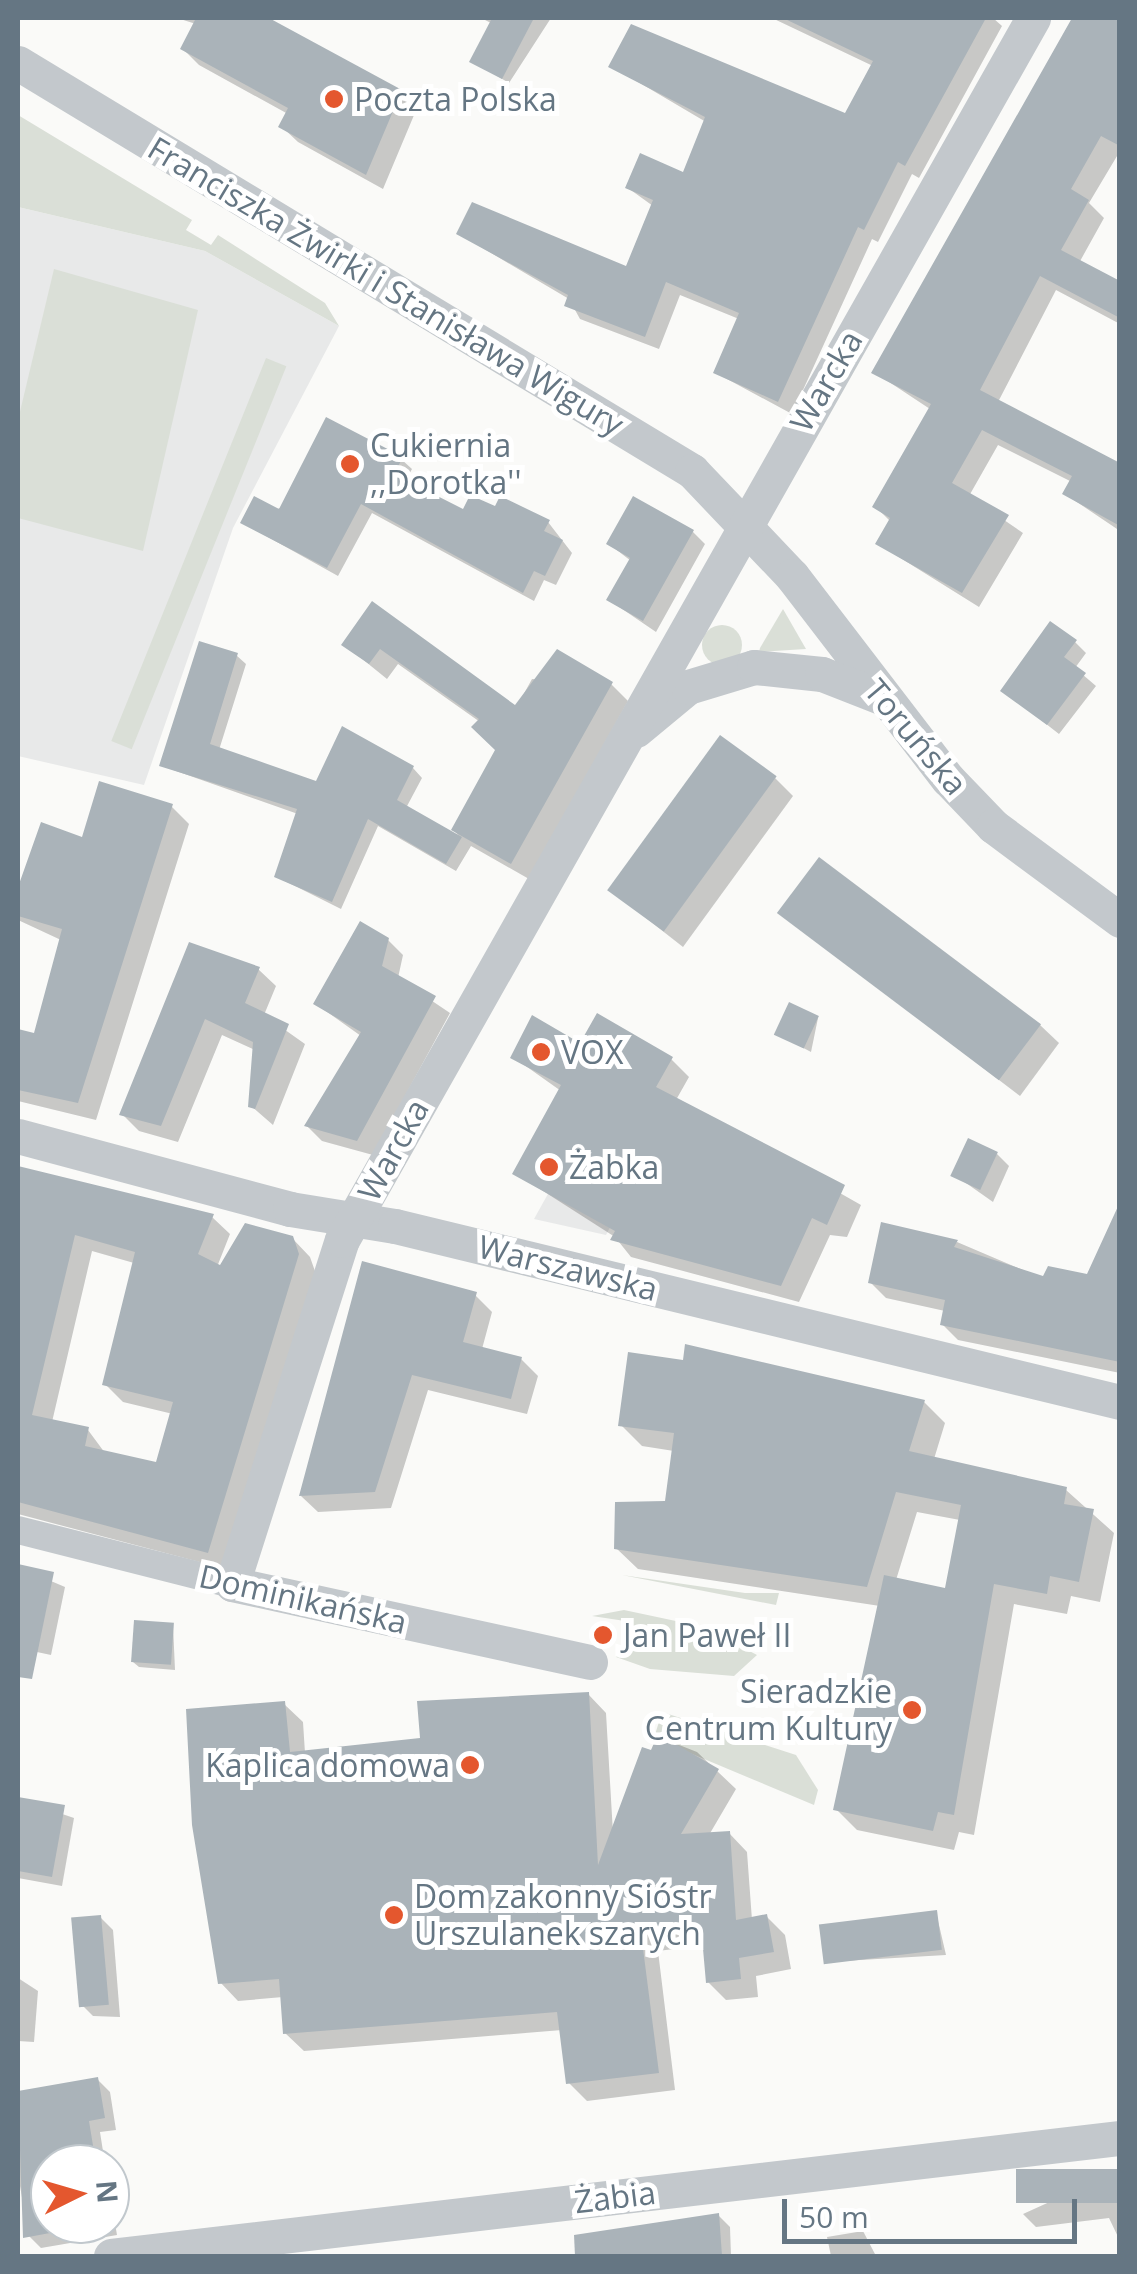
<!DOCTYPE html>
<meta charset="utf-8">
<style>
body{margin:0}
#map{position:relative;width:1137px;height:2274px;overflow:hidden;background:#fafaf8;font-family:"Open Sans",sans-serif}
div>[style]{position:absolute}
[style*='--x']{left:calc(var(--x)*1px);top:calc(var(--y)*1px);width:calc(var(--w)*1px);rotate:calc(var(--a)*1deg)}
.built>*{inset:0;background:#e8e9e9}
.green>*{inset:0;background:#dadfd7;transform-origin:0 0}
.round{border-radius:50%}
.shadow>*{inset:0;background:#0003}
.building>*{inset:0;background:#aab3b9;transform-origin:0 0}
.pedestrian>*{height:28px;margin:-14px;padding:0 14px;transform-origin:14px;border-radius:14px;background:#c3c8cc}
.minor>*{height:35px;margin:-17.5px;padding:0 17.5px;transform-origin:17.5px;border-radius:17.5px;background:#c3c8cc}
.dots>*{width:28px;height:28px;translate:-50% -50%;box-sizing:border-box;border:5px solid #fff;border-radius:50%}
span{translate:-50% -50%;white-space:nowrap;text-align:center;line-height:1.15;-webkit-text-stroke:10px #fff;paint-order:stroke}
.poi-label{font-size:32px;color:#657683}
.left{translate:0 -50%;text-align:left}
.right{translate:-100% -50%;text-align:right}
.street-label{font-size:32px;color:#657683}
.frame{position:absolute;inset:0;border:20px solid #657683;pointer-events:none}
.north{position:absolute;left:30px;top:2144px;width:100px;height:100px;box-sizing:border-box;background:#fff;border:2px solid #c1c8cd;border-radius:50%;rotate:85deg;font-size:28px;font-weight:700;line-height:40px;text-align:center;color:#657683}
.north::after{content:'';display:block;margin:auto;width:35px;height:45px;background:#e4572e;clip-path:polygon(50% 0,100% 100%,50% 72%,0 100%)}
.scale{position:absolute;left:782px;top:2199px;width:295px;height:45px;box-sizing:border-box;border:5px solid #657683;border-top:0;padding-left:12px;font-size:30px;line-height:35px;white-space:nowrap;color:#657683;-webkit-text-stroke:8px #fff;paint-order:stroke}
</style>
<div id="map">
<div class="built">
<div style="clip-path:polygon(18px 207px,205px 251px,339px 326px,233px 528px,144px 785px,18px 756px)"></div>
<div style="clip-path:polygon(584px 1129px,644px 1162px,606px 1235px,534px 1219px)"></div>
</div>
<div class="green">
<div style="clip-path:polygon(18px 115px,192px 220px,186px 230px,211px 245px,218px 235px,325px 303px,339px 326px,205px 251px,18px 207px)"></div>
<div style="clip-path:polygon(54px 269px,198px 310px,143px 551px,18px 518px,18px 420px)"></div>
<div style="left:266px;top:358px;width:22px;height:413px;rotate:22deg"></div>
<div style="clip-path:polygon(783px 609px,806px 649px,759px 652px,760px 648px)"></div>
<div class="round" style="left:702px;top:625px;width:40px;height:40px"></div>
<div style="clip-path:polygon(622px 1575px,745px 1593px,779px 1593px,776px 1605px)"></div>
<div style="clip-path:polygon(624px 1610px,704px 1627px,757px 1655px,734px 1676px,650px 1669px,616px 1657px,628px 1646px,625px 1621px,592px 1616px)"></div>
<div style="clip-path:polygon(662px 1712px,796px 1755px,818px 1790px,814px 1805px,654px 1738px)"></div>
</div>
<div class="shadow">
<div style="clip-path:polygon(177px 18px,264px 18px,401px 92px,417px 108px,383px 189px,298px 142px,281px 126px,288px 114px,199px 65px,183px 49px,196px 24px)"></div>
<div style="clip-path:polygon(481px 18px,551px 18px,509px 83px,472px 61px,491px 23px)"></div>
<div style="clip-path:polygon(772px 18px,993px 18px,1002px 26px,919px 178px,912px 174px,878px 242px,872px 239px,792px 414px,716px 373px,739px 319px,680px 295px,659px 349px,580px 319px,569px 299px,459px 234px,627px 270px,653px 206px,628px 188px,684px 175px,706px 122px,611px 66px,846px 117px,873px 66px)"></div>
<div style="clip-path:polygon(1075px 18px,1120px 18px,1120px 151px,1089px 203px,1104px 218px,1079px 263px,1120px 284px,1120px 324px,1056px 290px,998px 402px,1120px 465px,1120px 531px,1065px 494px,1072px 482px,998px 445px,969px 496px,1023px 533px,979px 607px,878px 544px,891px 522px,875px 506px,930px 409px,874px 372px)"></div>
<div style="clip-path:polygon(401px 459px,412px 469px,405px 482px,465px 512px,548px 522px,572px 553px,556px 585px,544px 580px,534px 601px,372px 513px,338px 576px,243px 523px)"></div>
<div style="clip-path:polygon(693px 532px,705px 544px,656px 632px,609px 600px,631px 561px,609px 544px)"></div>
<div style="clip-path:polygon(373px 605px,516px 708px,532px 679px,611px 684px,628px 701px,529px 879px,471px 846px,456px 871px,378px 826px,341px 909px,277px 877px,298px 814px,162px 766px,236px 655px,246px 664px,219px 750px,318px 784px,413px 768px,422px 778px,406px 808px,461px 839px,454px 830px,498px 750px,480px 722px,398px 664px,387px 679px,345px 645px)"></div>
<div style="clip-path:polygon(1075px 642px,1086px 653px,1075px 668px,1096px 686px,1059px 734px,1004px 691px)"></div>
<div style="clip-path:polygon(775px 778px,793px 796px,683px 947px,609px 889px)"></div>
<div style="clip-path:polygon(171px 806px,189px 824px,96px 1120px,18px 1101px,18px 1031px,36px 1036px,61px 940px,18px 920px,43px 826px,84px 840px)"></div>
<div style="clip-path:polygon(780px 913px,1040px 1025px,1059px 1043px,1020px 1096px)"></div>
<div style="clip-path:polygon(388px 940px,403px 955px,398px 978px,450px 1013px,373px 1155px,322px 1141px,307px 1126px,361px 1036px,316px 1004px)"></div>
<div style="clip-path:polygon(191px 945px,258px 969px,276px 986px,264px 1015px,305px 1044px,273px 1125px,251px 1106px,255px 1050px,222px 1035px,178px 1142px,139px 1131px,122px 1114px)"></div>
<div style="clip-path:polygon(818px 1018px,811px 1052px,777px 1034px)"></div>
<div style="clip-path:polygon(580px 1046px,671px 1059px,689px 1077px,676px 1100px,861px 1205px,847px 1237px,830px 1235px,799px 1302px,631px 1257px,615px 1237px,515px 1173px,561px 1091px,513px 1057px)"></div>
<div style="clip-path:polygon(997px 1154px,1009px 1166px,993px 1202px,956px 1176px)"></div>
<div style="clip-path:polygon(evenodd,18px 1169px,212px 1217px,230px 1234px,215px 1272px,292px 1238px,310px 1257px,316px 1274px,226px 1569px,18px 1514px,18px 1169px,92px 1251px,134px 1263px,105px 1384px,123px 1402px,173px 1414px,158px 1465px,105px 1453px,88px 1430px,52px 1422px,92px 1251px)"></div>
<div style="clip-path:polygon(1120px 1209px,1120px 1373px,958px 1340px,942px 1324px,945px 1311px,886px 1298px,870px 1282px,957px 1242px,1044px 1279px,1088px 1277px)"></div>
<div style="clip-path:polygon(475px 1295px,492px 1312px,482px 1349px,521px 1359px,538px 1376px,527px 1414px,428px 1390px,391px 1508px,318px 1512px,301px 1496px)"></div>
<div style="clip-path:polygon(evenodd,924px 1402px,945px 1423px,934px 1459px,1066px 1490px,1114px 1533px,1100px 1602px,1071px 1596px,1067px 1614px,1014px 1604px,974px 1835px,959px 1832px,954px 1850px,857px 1830px,836px 1809px,880px 1606px,638px 1569px,616px 1548px,667px 1503px,674px 1451px,642px 1446px,621px 1425px,924px 1402px,917px 1512px,960px 1520px,946px 1591px,896px 1580px,917px 1512px)"></div>
<div style="clip-path:polygon(18px 1567px,65px 1587px,51px 1655px,18px 1648px)"></div>
<div style="clip-path:polygon(173px 1625px,175px 1670px,139px 1667px,133px 1662px)"></div>
<div style="clip-path:polygon(588px 1694px,606px 1713px,613px 1833px,659px 1737px,697px 1752px,736px 1789px,709px 1835px,729px 1833px,747px 1852px,752px 1920px,767px 1917px,785px 1935px,791px 1969px,756px 1976px,758px 1997px,726px 2000px,708px 1982px,705px 1945px,658px 1951px,675px 2090px,587px 2101px,569px 2083px,562px 2030px,304px 2051px,285px 2033px,283px 1997px,238px 2001px,220px 1982px,284px 1704px,303px 1722px,305px 1753px,423px 1740px)"></div>
<div style="clip-path:polygon(18px 1799px,74px 1818px,62px 1886px,18px 1878px)"></div>
<div style="clip-path:polygon(936px 1912px,946px 1955px,826px 1962px)"></div>
<div style="clip-path:polygon(100px 1917px,113px 1930px,120px 2017px,93px 2016px,81px 2004px)"></div>
<div style="clip-path:polygon(18px 1978px,38px 1991px,34px 2042px,18px 2041px)"></div>
<div style="clip-path:polygon(98px 2080px,110px 2092px,116px 2130px,100px 2132px,105px 2164px,50px 2164px,50px 2224px,110px 2224px,110px 2194px,117px 2235px,41px 2248px,29px 2236px,18px 2175px,18px 2094px)"></div>
<div style="clip-path:polygon(1120px 2170px,1120px 2241px,1109px 2218px,1036px 2227px,1023px 2214px)"></div>
<div style="clip-path:polygon(719px 2216px,730px 2227px,731px 2256px,599px 2256px,597px 2235px)"></div>
<div style="clip-path:polygon(863px 2231px,876px 2256px,831px 2256px,827px 2237px)"></div>
</div>
<div class="building">
<div style="clip-path:polygon(196px 18px,269px 18px,402px 90px,366px 175px,278px 127px,288px 108px,180px 49px)"></div>
<div style="clip-path:polygon(492px 18px,534px 18px,502px 79px,469px 62px)"></div>
<div style="clip-path:polygon(783px 18px,986px 18px,905px 166px,898px 162px,864px 230px,858px 227px,778px 402px,713px 373px,739px 313px,666px 282px,645px 337px,564px 306px,568px 295px,456px 234px,472px 202px,626px 266px,653px 200px,625px 188px,640px 153px,683px 172px,705px 117px,608px 67px,631px 24px,845px 113px,873px 61px)"></div>
<div style="clip-path:polygon(1072px 18px,1120px 18px,1120px 146px,1101px 136px,1071px 189px,1089px 200px,1061px 250px,1120px 281px,1120px 318px,1040px 276px,980px 390px,1120px 463px,1120px 526px,1062px 494px,1072px 476px,982px 430px,952px 483px,1009px 515px,962px 593px,875px 544px,890px 518px,872px 507px,931px 404px,871px 373px)"></div>
<div style="clip-path:polygon(326px 417px,403px 457px,394px 474px,463px 509px,470px 495px,495px 506px,500px 496px,550px 520px,544px 531px,563px 540px,545px 576px,534px 571px,523px 593px,361px 504px,327px 568px,240px 523px,254px 496px,279px 509px)"></div>
<div style="clip-path:polygon(633px 496px,694px 530px,643px 621px,606px 600px,630px 558px,606px 544px)"></div>
<div style="clip-path:polygon(372px 601px,515px 705px,557px 649px,613px 682px,511px 864px,451px 830px,495px 750px,471px 727px,479px 719px,380px 649px,369px 664px,341px 645px)"></div>
<div style="clip-path:polygon(1050px 621px,1077px 640px,1064px 657px,1086px 673px,1047px 725px,1000px 691px)"></div>
<div style="clip-path:polygon(199px 641px,238px 653px,210px 744px,316px 781px,342px 726px,414px 766px,397px 800px,462px 837px,446px 864px,368px 819px,332px 902px,274px 877px,297px 809px,159px 766px)"></div>
<div style="left:720px;top:735px;width:70px;height:192px;rotate:36deg"></div>
<div style="clip-path:polygon(99px 781px,173px 804px,78px 1103px,18px 1090px,18px 1029px,34px 1033px,62px 929px,18px 916px,18px 887px,41px 822px,82px 837px)"></div>
<div style="left:819px;top:857px;width:278px;height:70px;rotate:37deg"></div>
<div style="clip-path:polygon(360px 921px,389px 938px,382px 966px,436px 996px,357px 1141px,304px 1126px,361px 1032px,313px 1004px)"></div>
<div style="clip-path:polygon(189px 942px,260px 967px,245px 1003px,289px 1024px,255px 1109px,248px 1107px,253px 1042px,205px 1019px,161px 1126px,119px 1115px)"></div>
<div style="left:789px;top:1002px;width:33px;height:36px;rotate:25deg"></div>
<div style="clip-path:polygon(597px 1013px,673px 1057px,656px 1087px,845px 1185px,827px 1225px,812px 1218px,781px 1286px,610px 1240px,615px 1231px,512px 1174px,561px 1085px,510px 1058px,532px 1015px,580px 1043px)"></div>
<div style="left:968px;top:1138px;width:33px;height:42px;rotate:25deg"></div>
<div style="clip-path:polygon(evenodd,18px 1166px,214px 1214px,198px 1254px,220px 1265px,245px 1223px,293px 1236px,299px 1254px,208px 1553px,18px 1502px,18px 1166px,75px 1235px,135px 1252px,102px 1385px,173px 1402px,156px 1462px,85px 1446px,89px 1427px,32px 1415px,75px 1235px)"></div>
<div style="clip-path:polygon(1120px 1202px,1120px 1362px,940px 1325px,945px 1300px,868px 1283px,881px 1222px,958px 1240px,954px 1247px,1043px 1276px,1048px 1266px,1087px 1274px)"></div>
<div style="clip-path:polygon(362px 1261px,477px 1292px,463px 1342px,522px 1357px,511px 1399px,412px 1375px,375px 1492px,299px 1496px)"></div>
<div style="clip-path:polygon(685px 1344px,925px 1400px,909px 1451px,1067px 1487px,1064px 1504px,1094px 1509px,1079px 1582px,1050px 1576px,1047px 1594px,994px 1584px,954px 1815px,938px 1812px,933px 1831px,833px 1810px,884px 1575px,945px 1588px,961px 1505px,896px 1492px,867px 1587px,614px 1549px,615px 1502px,665px 1501px,674px 1433px,618px 1426px,628px 1352px,683px 1360px)"></div>
<div style="clip-path:polygon(18px 1564px,54px 1572px,32px 1679px,18px 1677px)"></div>
<div style="left:134px;top:1620px;width:40px;height:42px;rotate:4deg"></div>
<div style="clip-path:polygon(589px 1692px,598px 1865px,642px 1747px,651px 1750px,658px 1734px,719px 1769px,681px 1834px,730px 1831px,736px 1920px,767px 1914px,774px 1952px,739px 1958px,741px 1979px,706px 1983px,701px 1926px,641px 1933px,659px 2073px,566px 2084px,557px 2012px,283px 2034px,279px 1979px,218px 1984px,192px 1825px,186px 1709px,285px 1701px,290px 1752px,420px 1738px,417px 1701px)"></div>
<div style="clip-path:polygon(18px 1797px,65px 1805px,52px 1877px,18px 1871px)"></div>
<div style="left:937px;top:1910px;width:40px;height:119px;rotate:83deg"></div>
<div style="left:101px;top:1915px;width:90px;height:30px;rotate:85deg"></div>
<div style="clip-path:polygon(98px 2077px,105px 2118px,89px 2121px,96px 2164px,50px 2164px,50px 2233px,23px 2238px,18px 2091px)"></div>
<div style="left:1120px;top:2169px;width:34px;height:104px;rotate:90deg"></div>
<div style="clip-path:polygon(719px 2213px,722px 2256px,575px 2256px,574px 2235px)"></div>
</div>
<div class="pedestrian">
<div style="--x:18;--y:1530;--w:221;--a:14.2"></div>
</div>
<div class="minor">
<div style="--x:18;--y:63;--w:788;--a:31.19"></div>
<div style="--x:692;--y:471;--w:145;--a:46.4"></div>
<div style="--x:792;--y:576;--w:256;--a:52.5"></div>
<div style="--x:948;--y:779;--w:65;--a:46.2"></div>
<div style="--x:993;--y:826;--w:158;--a:36.5"></div>
<div style="--x:636;--y:730;--w:67;--a:-39.6"></div>
<div style="--x:688;--y:687;--w:69;--a:-16.9"></div>
<div style="--x:754;--y:667;--w:68;--a:5.9"></div>
<div style="--x:822;--y:674;--w:63;--a:21.3"></div>
<div style="--x:18;--y:1136;--w:282;--a:15"></div>
<div style="--x:290;--y:1209;--w:106;--a:9.2"></div>
<div style="--x:395;--y:1226;--w:746;--a:13.65"></div>
<div style="--x:590;--y:1662;--w:366;--a:-167.7"></div>
<div style="--x:232;--y:1584;--w:361;--a:-72.3"></div>
<div style="--x:342;--y:1240;--w:1404;--a:-60.51"></div>
<div style="--x:111;--y:2256;--w:1016;--a:-6.67"></div>
</div>
<div class="dots">
<div style="left:334px;top:99px;background:#e4572e"></div>
<div style="left:350px;top:464px;background:#e4572e"></div>
<div style="left:541px;top:1052px;background:#e4572e"></div>
<div style="left:549px;top:1167px;background:#e4572e"></div>
<div style="left:603px;top:1635px;background:#e4572e"></div>
<div style="left:912px;top:1710px;background:#e4572e"></div>
<div style="left:470px;top:1765px;background:#e4572e"></div>
<div style="left:394px;top:1915px;background:#e4572e"></div>
</div>
<div class="poi-label">
<span class="left" style="left:354px;top:99px">Poczta Polska</span>
<span class="left" style="left:370px;top:464px">Cukiernia<br>,,Dorotka''</span>
<span class="left" style="left:561px;top:1052px">VOX</span>
<span class="left" style="left:569px;top:1167px">Żabka</span>
<span class="left" style="left:623px;top:1635px">Jan Paweł II</span>
<span class="right" style="left:892px;top:1710px">Sieradzkie<br>Centrum Kultury</span>
<span class="right" style="left:450px;top:1765px">Kaplica domowa</span>
<span class="left" style="left:414px;top:1915px">Dom zakonny Sióstr<br>Urszulanek szarych</span>
</div>
<div class="street-label">
<span style="left:386px;top:286px;rotate:31deg">Franciszka Żwirki i Stanisława Wigury</span>
<span style="left:826px;top:381px;rotate:-60deg">Warcka</span>
<span style="left:916px;top:737px;rotate:50deg">Toruńska</span>
<span style="left:393px;top:1150px;rotate:-61deg">Warcka</span>
<span style="left:568px;top:1268px;rotate:14deg">Warszawska</span>
<span style="left:303px;top:1599px;rotate:13deg">Dominikańska</span>
<span style="left:615px;top:2197px;rotate:-7deg">Żabia</span>
</div>
<div class="frame"></div>
<div class="north">N</div>
<div class="scale">50 m</div>
</div>
